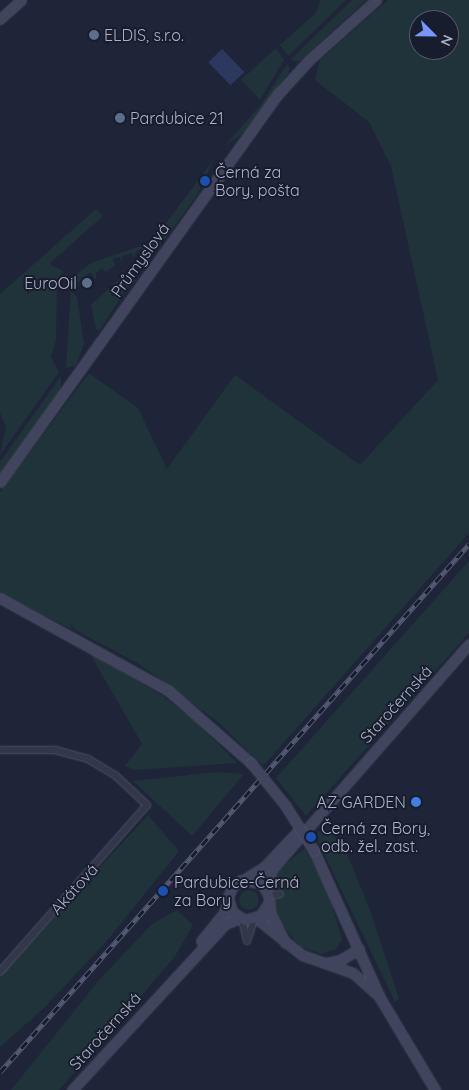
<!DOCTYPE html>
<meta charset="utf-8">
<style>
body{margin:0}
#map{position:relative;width:469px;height:1090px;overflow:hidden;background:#1e2539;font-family:Quicksand,sans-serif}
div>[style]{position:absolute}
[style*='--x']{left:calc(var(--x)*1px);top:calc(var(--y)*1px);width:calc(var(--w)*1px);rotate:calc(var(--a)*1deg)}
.green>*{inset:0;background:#20323a}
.round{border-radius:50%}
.water>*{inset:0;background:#2d385e;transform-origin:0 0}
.roads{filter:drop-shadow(0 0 1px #4d5264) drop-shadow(0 0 1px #4d5264)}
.street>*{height:6px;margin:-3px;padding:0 3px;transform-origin:3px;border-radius:3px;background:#323749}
.secondary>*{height:9px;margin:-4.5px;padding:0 4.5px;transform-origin:4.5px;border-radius:4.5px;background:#40455d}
.rail>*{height:4.5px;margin-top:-2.25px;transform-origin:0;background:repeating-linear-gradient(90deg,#181d2e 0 8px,#535a71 0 16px);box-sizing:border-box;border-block:1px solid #535a71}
.bridges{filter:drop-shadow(0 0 1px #4d5264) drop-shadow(0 0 1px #4d5264)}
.secondary-bridge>*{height:9px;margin:-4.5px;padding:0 4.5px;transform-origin:4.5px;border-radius:4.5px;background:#40455d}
.dots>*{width:14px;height:14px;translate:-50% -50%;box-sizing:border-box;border:2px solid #181d2e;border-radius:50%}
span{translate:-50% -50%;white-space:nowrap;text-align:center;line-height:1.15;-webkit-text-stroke:4px #181d2e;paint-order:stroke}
.poi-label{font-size:16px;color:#acb1c6}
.left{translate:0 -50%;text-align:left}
.right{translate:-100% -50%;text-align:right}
.street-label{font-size:16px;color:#acb1c6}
.north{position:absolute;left:409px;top:10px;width:50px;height:50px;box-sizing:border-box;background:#181d2e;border:1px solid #53586b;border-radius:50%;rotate:113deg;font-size:14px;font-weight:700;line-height:20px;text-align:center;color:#acb1c6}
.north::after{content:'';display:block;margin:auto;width:18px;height:22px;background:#7894ff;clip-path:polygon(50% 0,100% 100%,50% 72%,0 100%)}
</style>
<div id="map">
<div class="green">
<div style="clip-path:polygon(320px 0,346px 0,288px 56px,280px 45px,316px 13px)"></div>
<div style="clip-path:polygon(352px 0,366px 0,300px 61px,293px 61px,291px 59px)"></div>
<div style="clip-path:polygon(evenodd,388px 0,469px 0,469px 533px,263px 766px,218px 722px,139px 664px,75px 630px,69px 621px,73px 630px,0 593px,0 492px,89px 373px,138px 408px,167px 469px,235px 375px,360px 465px,438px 380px,391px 166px,369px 122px,315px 80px,320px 60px,388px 0,419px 20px,449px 20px,449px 50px,419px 50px,419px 20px)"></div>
<div style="clip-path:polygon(276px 48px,284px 60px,260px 100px,241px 80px)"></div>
<div style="clip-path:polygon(287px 64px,290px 68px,288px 74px,243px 133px,225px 146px,262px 103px)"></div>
<div style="clip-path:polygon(214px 159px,197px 195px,161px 245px,144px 255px,142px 249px,136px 251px,134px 259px,132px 253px,122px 256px,122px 263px,120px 257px,113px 259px,115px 265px,106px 272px,102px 268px,96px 273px,96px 280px,90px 272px,78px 283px,72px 292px,77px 297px,84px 344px,76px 366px,66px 368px,71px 287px,76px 275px,91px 263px,152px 242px)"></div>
<div style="clip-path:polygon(96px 209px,103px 216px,49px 264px,63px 271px,57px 286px,56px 340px,51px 357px,59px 372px,0 455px,6px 427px,0 413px,0 294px)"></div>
<div style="clip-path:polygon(127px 272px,134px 274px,137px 280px,126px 289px,100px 330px,96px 330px,91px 305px)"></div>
<div style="clip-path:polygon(61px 376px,61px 389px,0 474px,0 462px)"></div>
<div style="clip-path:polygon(469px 561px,469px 633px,306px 816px,276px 778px)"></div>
<div style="clip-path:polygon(89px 652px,163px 696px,195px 721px,237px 763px,134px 770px,125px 766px,142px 744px)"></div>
<div style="clip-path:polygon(217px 772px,244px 774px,192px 836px,133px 781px)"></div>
<div style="clip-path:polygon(148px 815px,179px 851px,106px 942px,44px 1008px,0 1047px,0 975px)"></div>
<div style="clip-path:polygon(324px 828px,343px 844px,370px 910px,399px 999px,395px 1002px,315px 835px)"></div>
<div style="clip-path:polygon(305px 848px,328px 891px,342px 940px,336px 949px,322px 954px,301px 947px,275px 917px,273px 902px,280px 897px,280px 890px,270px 887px,277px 866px,280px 868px)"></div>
<div class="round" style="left:239px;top:890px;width:20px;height:20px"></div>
<div style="clip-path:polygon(177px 910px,193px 925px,174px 958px,59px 1090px,11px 1090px,99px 980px,152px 924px)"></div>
</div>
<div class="water">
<div style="left:222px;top:49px;width:32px;height:19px;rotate:46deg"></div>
</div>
<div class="roads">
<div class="street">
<div style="--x:0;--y:750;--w:55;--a:0"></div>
<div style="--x:55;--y:750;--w:34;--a:15"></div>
<div style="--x:88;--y:759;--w:31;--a:31"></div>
<div style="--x:115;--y:775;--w:44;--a:43.2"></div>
<div style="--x:147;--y:805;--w:222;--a:131.4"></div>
<div style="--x:268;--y:896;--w:12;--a:-9"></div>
<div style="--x:242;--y:919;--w:22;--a:77"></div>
<div style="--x:247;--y:941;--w:23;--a:-72"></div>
</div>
<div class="secondary">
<div style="--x:0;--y:19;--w:28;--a:-42"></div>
<div style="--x:0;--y:482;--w:479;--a:-54.4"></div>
<div style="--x:279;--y:93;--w:45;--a:-47.7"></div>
<div style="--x:309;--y:60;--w:90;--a:-41.8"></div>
<div style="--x:0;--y:598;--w:193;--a:28.8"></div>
<div style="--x:169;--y:691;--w:109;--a:41.3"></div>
<div style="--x:314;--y:851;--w:161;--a:65.8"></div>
<div style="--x:380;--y:998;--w:107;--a:59.1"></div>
<div style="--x:246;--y:878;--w:21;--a:-31"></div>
<div style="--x:264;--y:867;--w:51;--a:-46.6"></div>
<div style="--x:266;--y:889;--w:21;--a:-73"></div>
<div style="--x:272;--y:869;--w:299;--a:-48.8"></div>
<div style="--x:269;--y:902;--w:15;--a:122"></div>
<div style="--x:261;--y:915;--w:17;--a:163"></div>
<div style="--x:245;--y:920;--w:15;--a:-148"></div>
<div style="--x:232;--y:912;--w:16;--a:-105"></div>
<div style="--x:228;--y:897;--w:11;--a:-68"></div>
<div style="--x:232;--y:887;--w:11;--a:-38"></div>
<div style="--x:241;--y:880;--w:20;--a:9"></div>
<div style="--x:261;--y:883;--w:11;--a:56"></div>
<div style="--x:267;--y:892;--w:6;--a:72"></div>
<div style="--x:269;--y:898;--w:15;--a:86"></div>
<div style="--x:270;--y:913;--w:33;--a:63"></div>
<div style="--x:256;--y:918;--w:59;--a:38.8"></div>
<div style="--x:302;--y:955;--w:54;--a:19.4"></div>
<div style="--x:353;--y:973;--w:31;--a:42"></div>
<div style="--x:201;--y:941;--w:36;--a:-51"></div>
<div style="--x:224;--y:913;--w:14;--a:-73"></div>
<div style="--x:326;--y:963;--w:14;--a:-12"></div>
<div style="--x:340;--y:960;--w:22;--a:-30"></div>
<div style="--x:72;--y:1090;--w:226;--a:-47.3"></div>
<div style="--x:225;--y:924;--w:16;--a:-22"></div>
</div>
</div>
<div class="rail">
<div style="--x:0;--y:1072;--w:706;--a:-48.39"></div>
</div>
<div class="bridges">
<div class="secondary-bridge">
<div style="--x:251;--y:763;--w:54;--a:51"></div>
<div style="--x:285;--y:805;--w:54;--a:57.8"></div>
</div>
</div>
<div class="dots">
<div style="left:94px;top:35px;background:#5c6f8a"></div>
<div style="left:120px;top:118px;background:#5c6f8a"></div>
<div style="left:205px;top:181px;background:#1a4fb4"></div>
<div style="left:87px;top:283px;background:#5c6f8a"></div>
<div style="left:416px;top:802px;background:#3f7fe0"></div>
<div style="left:311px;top:837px;background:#1a4fb4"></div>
<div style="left:163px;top:891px;background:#1a4fb4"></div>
</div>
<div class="poi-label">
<span class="left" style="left:104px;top:35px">ELDIS, s.r.o.</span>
<span class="left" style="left:130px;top:118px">Pardubice 21</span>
<span class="left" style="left:215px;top:181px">Černá za<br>Bory, pošta</span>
<span class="right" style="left:77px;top:283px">EuroOil</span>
<span class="right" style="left:406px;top:802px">AZ GARDEN</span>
<span class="left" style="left:321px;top:837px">Černá za Bory,<br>odb. žel. zast.</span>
<span class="left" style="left:174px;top:891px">Pardubice-Černá<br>za Bory</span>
</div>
<div class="street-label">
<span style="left:140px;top:260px;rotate:-54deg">Průmyslová</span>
<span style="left:396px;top:704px;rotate:-48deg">Staročernská</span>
<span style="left:74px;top:889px;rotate:-48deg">Akátová</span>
<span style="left:105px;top:1031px;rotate:-48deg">Staročernská</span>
</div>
<div class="north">N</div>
</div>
